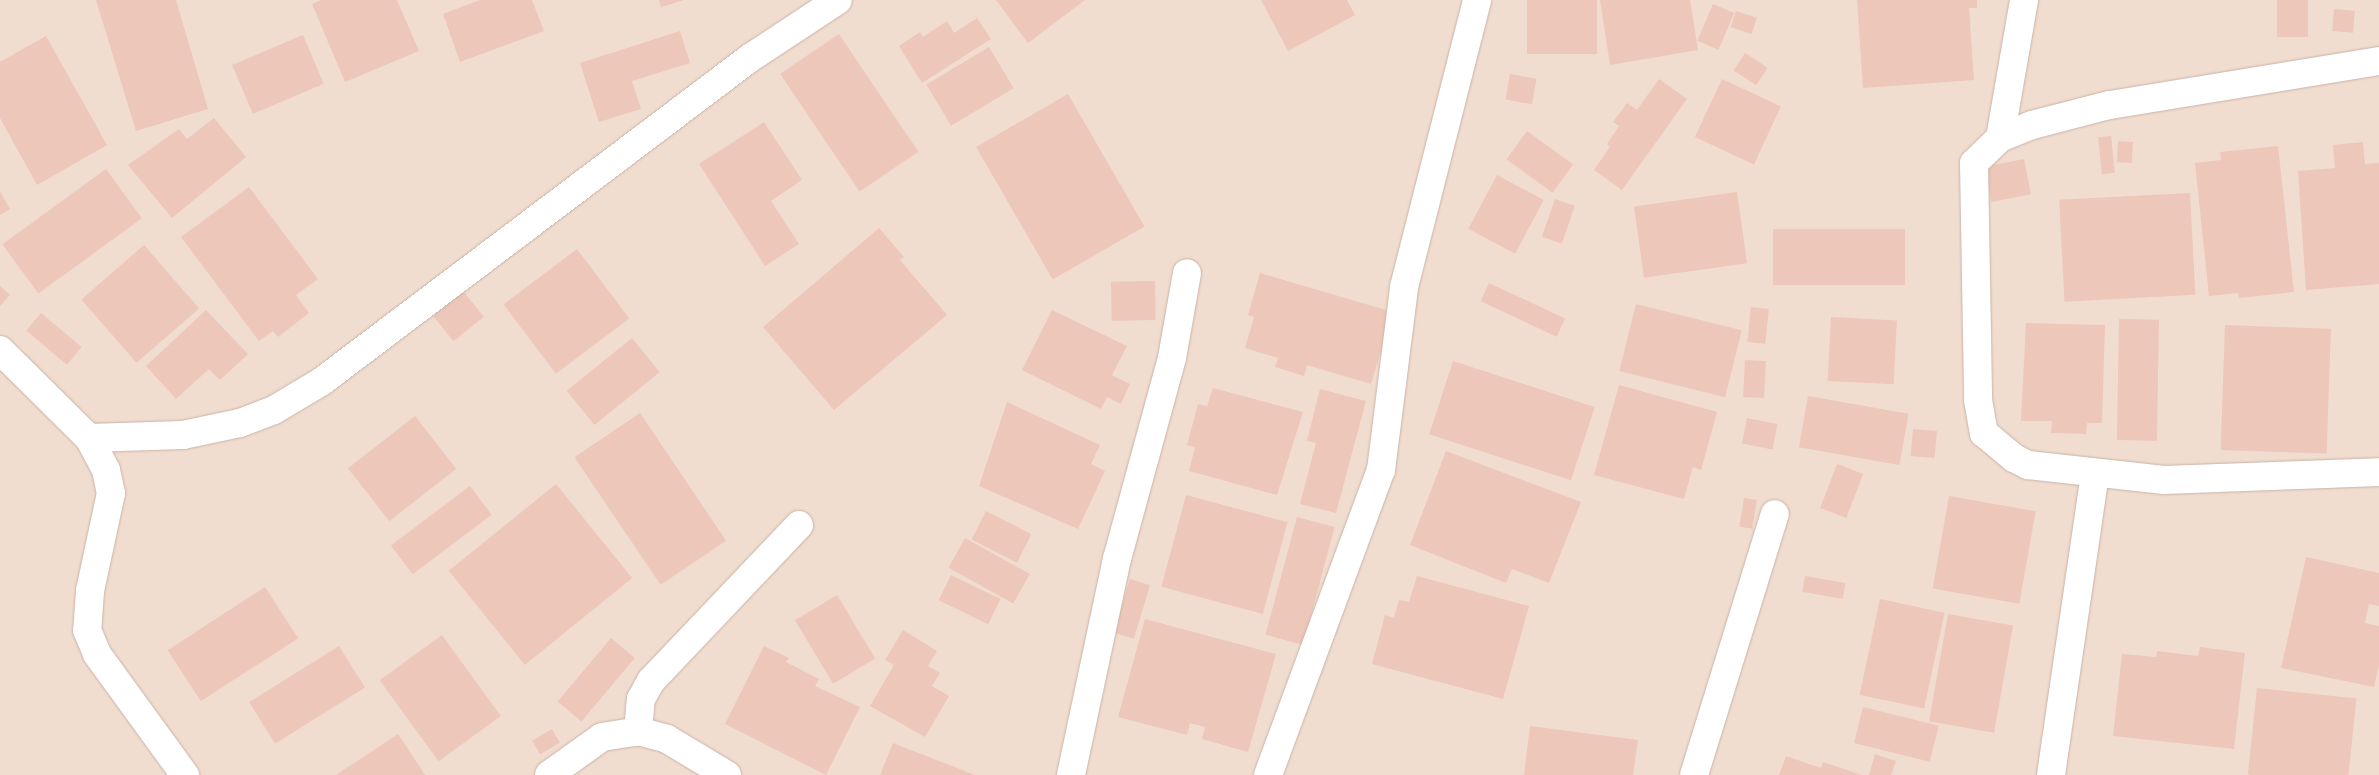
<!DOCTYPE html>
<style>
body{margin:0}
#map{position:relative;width:2379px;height:775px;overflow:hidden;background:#faece0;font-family:"Alegreya Sans",sans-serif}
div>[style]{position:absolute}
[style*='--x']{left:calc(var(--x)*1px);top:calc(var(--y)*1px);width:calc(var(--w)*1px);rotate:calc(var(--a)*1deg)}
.residential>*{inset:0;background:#f1ddcf;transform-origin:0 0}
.building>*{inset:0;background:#edc7b9;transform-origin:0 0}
.roads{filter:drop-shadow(0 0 1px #c9b3a8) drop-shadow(0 0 1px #c9b3a8)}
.minor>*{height:28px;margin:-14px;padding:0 14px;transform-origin:14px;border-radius:14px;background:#fff}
span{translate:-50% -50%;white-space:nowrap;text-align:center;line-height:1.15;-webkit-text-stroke:5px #fef1e5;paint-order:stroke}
</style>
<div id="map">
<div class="residential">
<div style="left:0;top:0;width:2379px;height:775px"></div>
</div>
<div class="building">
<div style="clip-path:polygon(96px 0,176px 0,208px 109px,136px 131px)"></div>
<div style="clip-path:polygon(321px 0,397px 0,419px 51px,345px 82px,312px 4px)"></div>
<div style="clip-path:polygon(480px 0,532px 0,544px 31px,460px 62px,443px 14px)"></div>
<div style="clip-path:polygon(659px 0,684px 0,661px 7px)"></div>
<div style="clip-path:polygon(996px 0,1085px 0,1028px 43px)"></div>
<div style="clip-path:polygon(1261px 0,1347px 0,1355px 15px,1288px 51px)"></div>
<div style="left:1527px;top:0;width:70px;height:54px"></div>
<div style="clip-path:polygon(1600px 0,1690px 0,1698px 50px,1610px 65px)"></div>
<div style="clip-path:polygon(1857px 0,1977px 0,1977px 8px,1969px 8px,1974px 80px,1863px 88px)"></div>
<div style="left:2277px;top:0;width:31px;height:37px"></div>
<div style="left:1713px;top:4px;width:23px;height:40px;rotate:23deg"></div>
<div style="left:2334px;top:9px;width:21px;height:22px;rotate:5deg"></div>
<div style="left:1736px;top:11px;width:22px;height:17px;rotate:18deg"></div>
<div style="clip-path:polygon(977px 18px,991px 39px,922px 83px,899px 46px,920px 32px,923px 37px,947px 21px,954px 33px)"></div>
<div style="clip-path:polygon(680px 31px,690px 63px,632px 81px,641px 109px,599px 122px,580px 63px)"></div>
<div style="left:839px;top:34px;width:142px;height:71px;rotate:56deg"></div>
<div style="left:303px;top:35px;width:53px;height:77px;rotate:67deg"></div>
<div style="clip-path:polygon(46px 36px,107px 145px,37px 185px,0 118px,0 62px)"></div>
<div style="left:989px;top:47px;width:48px;height:73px;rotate:59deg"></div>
<div style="left:1745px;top:53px;width:27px;height:21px;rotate:33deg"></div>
<div style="left:1510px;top:74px;width:27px;height:26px;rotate:10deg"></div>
<div style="clip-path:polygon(1659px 79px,1687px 99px,1622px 190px,1594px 170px,1610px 147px,1607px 144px,1619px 126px,1613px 122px,1627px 103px,1637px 110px)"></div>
<div style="left:1722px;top:79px;width:65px;height:64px;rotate:25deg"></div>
<div style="left:1068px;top:94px;width:153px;height:106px;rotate:60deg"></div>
<div style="clip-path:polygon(214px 118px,246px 157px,172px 218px,128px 165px,179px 129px,187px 139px)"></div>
<div style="clip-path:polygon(764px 122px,802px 180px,771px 201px,799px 244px,765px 266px,699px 164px)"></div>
<div style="left:1527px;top:131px;width:57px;height:35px;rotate:36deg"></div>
<div style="left:2111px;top:136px;width:37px;height:13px;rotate:84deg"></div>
<div style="left:2133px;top:142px;width:21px;height:15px;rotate:93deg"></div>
<div style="clip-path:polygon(2363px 142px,2365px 164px,2379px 163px,2379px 284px,2306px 290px,2298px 171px,2335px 168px,2333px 145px)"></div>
<div style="clip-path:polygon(2278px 146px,2294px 292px,2239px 298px,2238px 293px,2209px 296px,2195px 163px,2221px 160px,2220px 152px)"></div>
<div style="left:2024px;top:159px;width:36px;height:40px;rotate:79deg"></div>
<div style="left:106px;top:169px;width:61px;height:128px;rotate:54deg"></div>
<div style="left:1497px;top:175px;width:53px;height:61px;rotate:28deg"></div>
<div style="clip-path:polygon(249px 187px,318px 279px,296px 295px,309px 313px,278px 337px,273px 331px,259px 341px,181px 237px)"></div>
<div style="clip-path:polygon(0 192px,10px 209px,0 215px)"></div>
<div style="left:1737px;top:192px;width:72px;height:104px;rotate:82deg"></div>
<div style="left:2190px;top:193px;width:102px;height:131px;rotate:87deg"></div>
<div style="left:1555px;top:199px;width:21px;height:40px;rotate:19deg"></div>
<div style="clip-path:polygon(879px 228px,904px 257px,900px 260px,947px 315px,834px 410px,763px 327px)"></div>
<div style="left:1773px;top:229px;width:132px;height:56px"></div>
<div style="left:144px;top:245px;width:84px;height:83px;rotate:49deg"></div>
<div style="left:577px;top:249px;width:87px;height:92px;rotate:53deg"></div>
<div style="clip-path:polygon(1260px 273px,1393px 312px,1371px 384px,1307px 365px,1304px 376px,1275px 367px,1278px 358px,1245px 348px,1254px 317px,1248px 315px)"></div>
<div style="left:1155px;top:281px;width:39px;height:44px;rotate:89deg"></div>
<div style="left:1489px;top:283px;width:84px;height:20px;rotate:25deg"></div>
<div style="clip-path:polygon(0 286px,10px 295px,0 306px)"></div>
<div style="left:463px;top:291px;width:33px;height:39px;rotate:51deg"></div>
<div style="left:1636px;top:304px;width:109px;height:69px;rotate:14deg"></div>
<div style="left:1751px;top:307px;width:18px;height:35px;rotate:6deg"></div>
<div style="clip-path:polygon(206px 310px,248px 354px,220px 380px,209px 369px,176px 399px,146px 366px)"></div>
<div style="clip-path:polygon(1052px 310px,1127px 346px,1112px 375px,1130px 384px,1121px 404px,1107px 397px,1101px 409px,1022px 370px)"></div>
<div style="left:41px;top:313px;width:53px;height:23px;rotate:40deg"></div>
<div style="left:1831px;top:317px;width:66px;height:64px;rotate:3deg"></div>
<div style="left:2119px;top:319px;width:40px;height:121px;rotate:1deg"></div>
<div style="clip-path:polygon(2026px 323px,2105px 325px,2102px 423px,2087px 423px,2086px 434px,2051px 433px,2052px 421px,2021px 421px)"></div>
<div style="left:2225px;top:325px;width:106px;height:125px;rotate:2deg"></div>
<div style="left:632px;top:338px;width:44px;height:84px;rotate:51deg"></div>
<div style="left:1745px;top:360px;width:21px;height:37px;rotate:3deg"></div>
<div style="left:1453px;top:361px;width:149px;height:77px;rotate:18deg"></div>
<div style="clip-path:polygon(1619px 385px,1717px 412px,1701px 470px,1693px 467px,1684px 499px,1594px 475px)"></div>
<div style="clip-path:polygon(1213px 388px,1303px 412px,1277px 495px,1189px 471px,1195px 447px,1187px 445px,1198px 404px,1207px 406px)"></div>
<div style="clip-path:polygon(1320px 389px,1366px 401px,1336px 513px,1300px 504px,1316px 443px,1307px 441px)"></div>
<div style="left:1808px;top:396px;width:102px;height:52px;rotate:10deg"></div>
<div style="clip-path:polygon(1007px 402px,1100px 445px,1091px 464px,1105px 471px,1078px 529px,979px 486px)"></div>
<div style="left:640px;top:413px;width:154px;height:79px;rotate:56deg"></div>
<div style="left:415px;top:416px;width:67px;height:85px;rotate:52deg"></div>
<div style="left:1747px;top:418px;width:31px;height:26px;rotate:11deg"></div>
<div style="left:1913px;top:429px;width:24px;height:27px;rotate:5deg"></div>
<div style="clip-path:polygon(1446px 451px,1581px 502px,1549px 583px,1512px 569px,1506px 583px,1410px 545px)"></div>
<div style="left:1837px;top:464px;width:28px;height:47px;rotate:21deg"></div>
<div style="left:556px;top:484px;width:121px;height:138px;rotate:51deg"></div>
<div style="left:470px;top:486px;width:36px;height:99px;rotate:53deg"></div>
<div style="left:1186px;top:495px;width:105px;height:95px;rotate:15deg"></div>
<div style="left:1949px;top:496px;width:88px;height:94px;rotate:10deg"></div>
<div style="left:1744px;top:498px;width:13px;height:29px;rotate:9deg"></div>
<div style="left:986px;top:511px;width:51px;height:32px;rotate:27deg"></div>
<div style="left:1297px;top:517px;width:39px;height:122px;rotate:15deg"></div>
<div style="left:965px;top:538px;width:74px;height:34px;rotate:29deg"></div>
<div style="clip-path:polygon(2306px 557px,2379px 573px,2379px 606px,2369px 604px,2365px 623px,2379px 626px,2379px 665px,2374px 687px,2281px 668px)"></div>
<div style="left:951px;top:575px;width:55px;height:28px;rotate:26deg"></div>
<div style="clip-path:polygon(1417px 576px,1529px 606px,1503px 699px,1372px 664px,1385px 615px,1394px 618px,1399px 600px,1409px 602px)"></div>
<div style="left:1805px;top:576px;width:41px;height:16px;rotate:10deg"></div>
<div style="left:1130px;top:579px;width:21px;height:56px;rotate:17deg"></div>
<div style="left:265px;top:587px;width:61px;height:116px;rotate:57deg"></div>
<div style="left:837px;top:595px;width:74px;height:49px;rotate:59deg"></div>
<div style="left:1880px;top:599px;width:66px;height:98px;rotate:12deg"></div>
<div style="left:1948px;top:614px;width:66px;height:109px;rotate:10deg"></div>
<div style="clip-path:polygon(1145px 619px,1276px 654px,1248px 752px,1202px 739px,1205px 727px,1190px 723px,1187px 735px,1118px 717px)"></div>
<div style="clip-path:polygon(903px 630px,937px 651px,928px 666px,940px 673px,932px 686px,949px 696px,925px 737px,870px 706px,894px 665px,885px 660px)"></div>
<div style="left:442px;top:635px;width:100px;height:77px;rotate:54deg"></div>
<div style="left:611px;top:638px;width:31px;height:83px;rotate:40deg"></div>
<div style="left:339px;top:646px;width:49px;height:106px;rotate:58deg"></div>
<div style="clip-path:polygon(764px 646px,789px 658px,786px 662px,819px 679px,815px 686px,860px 707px,826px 775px,725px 724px)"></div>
<div style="clip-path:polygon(2200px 647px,2245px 653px,2234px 749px,2113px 736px,2122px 654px,2156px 657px,2157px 651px,2198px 656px)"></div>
<div style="left:2257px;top:688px;width:100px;height:87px;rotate:6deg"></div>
<div style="left:1863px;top:707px;width:78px;height:37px;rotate:14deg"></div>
<div style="clip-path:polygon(1530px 726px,1638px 740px,1633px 775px,1524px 775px)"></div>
<div style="left:552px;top:729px;width:16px;height:23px;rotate:60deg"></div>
<div style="clip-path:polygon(398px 734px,425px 775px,336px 775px)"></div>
<div style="clip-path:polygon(893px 743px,975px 775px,880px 775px)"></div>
<div style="clip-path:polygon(1875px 754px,1896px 761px,1891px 775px,1869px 775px)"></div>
<div style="clip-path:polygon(1786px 756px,1821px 768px,1823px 762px,1862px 775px,1779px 775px)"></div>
</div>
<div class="roads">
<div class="minor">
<div style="--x:2379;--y:61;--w:274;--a:170.7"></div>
<div style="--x:2109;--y:105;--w:80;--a:165.4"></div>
<div style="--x:2032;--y:125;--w:35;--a:158"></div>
<div style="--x:2000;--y:138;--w:36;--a:136"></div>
<div style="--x:1974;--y:163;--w:237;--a:89"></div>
<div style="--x:1978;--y:400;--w:34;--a:80"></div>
<div style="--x:1984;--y:433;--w:39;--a:40"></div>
<div style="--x:2014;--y:458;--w:16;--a:27"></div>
<div style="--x:2028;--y:465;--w:137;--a:6.3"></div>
<div style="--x:2164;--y:480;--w:215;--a:-2.1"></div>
<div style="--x:2000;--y:138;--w:140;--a:-80.1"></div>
<div style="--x:0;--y:350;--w:125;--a:44.7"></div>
<div style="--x:89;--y:438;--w:36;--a:62"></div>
<div style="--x:106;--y:470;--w:24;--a:78"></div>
<div style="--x:111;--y:493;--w:100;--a:102.1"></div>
<div style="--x:90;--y:591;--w:39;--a:94"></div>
<div style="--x:87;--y:630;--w:26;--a:67"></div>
<div style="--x:97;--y:654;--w:150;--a:54"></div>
<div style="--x:89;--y:438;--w:94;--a:-1.8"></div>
<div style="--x:183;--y:435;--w:58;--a:-11.9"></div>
<div style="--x:240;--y:423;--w:36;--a:-21"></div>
<div style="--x:274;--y:410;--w:55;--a:-30.8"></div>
<div style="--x:321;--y:382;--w:538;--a:-37.06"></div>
<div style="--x:750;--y:58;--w:105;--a:-33.4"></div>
<div style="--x:638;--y:731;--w:32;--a:-85"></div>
<div style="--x:641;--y:699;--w:21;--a:-61"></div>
<div style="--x:651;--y:681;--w:215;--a:-46.5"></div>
<div style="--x:549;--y:775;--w:65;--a:-35.6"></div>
<div style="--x:602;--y:737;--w:36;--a:-9"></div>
<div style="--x:638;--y:731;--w:30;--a:15"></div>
<div style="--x:667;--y:739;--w:70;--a:31"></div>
<div style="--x:1071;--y:775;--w:221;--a:-78"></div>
<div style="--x:1117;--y:559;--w:208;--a:-74.7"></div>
<div style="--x:1172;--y:358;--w:86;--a:-80"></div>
<div style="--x:1268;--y:775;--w:325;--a:-69.7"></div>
<div style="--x:1381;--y:470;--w:184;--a:-82.8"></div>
<div style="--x:1404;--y:287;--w:296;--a:-75.7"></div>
<div style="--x:1694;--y:775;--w:273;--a:-72.8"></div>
<div style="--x:2051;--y:775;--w:304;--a:-81.7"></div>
</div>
</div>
</div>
